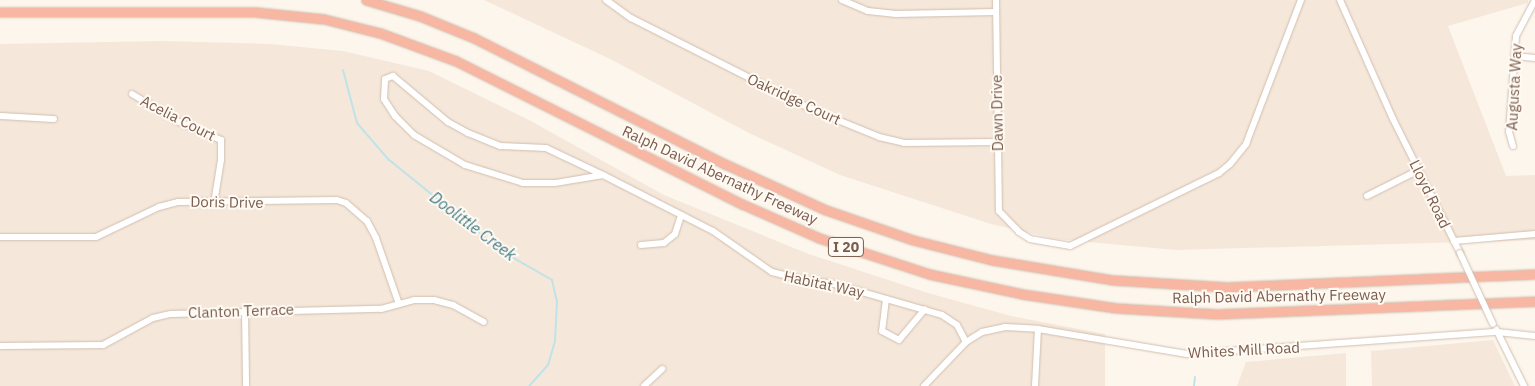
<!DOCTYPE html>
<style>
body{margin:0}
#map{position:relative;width:1535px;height:386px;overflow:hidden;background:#fdf6ec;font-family:"IBM Plex Sans",sans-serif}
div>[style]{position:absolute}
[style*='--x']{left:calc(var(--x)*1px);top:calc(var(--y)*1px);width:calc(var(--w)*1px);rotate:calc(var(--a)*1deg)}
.residential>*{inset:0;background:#f5e8da}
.stream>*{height:2px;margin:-1px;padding:0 1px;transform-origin:1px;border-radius:1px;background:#bfe3e8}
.roads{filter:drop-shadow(0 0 1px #d1beb0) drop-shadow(0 0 1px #d1beb0)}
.minor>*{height:6px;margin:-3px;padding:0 3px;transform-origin:3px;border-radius:3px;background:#fff}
.highway>*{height:9px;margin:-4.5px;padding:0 4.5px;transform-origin:4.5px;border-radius:4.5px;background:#f7b7a3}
.bridges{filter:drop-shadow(0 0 1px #d1beb0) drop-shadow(0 0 1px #d1beb0)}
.minor-bridge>*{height:6px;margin:-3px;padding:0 3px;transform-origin:3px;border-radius:3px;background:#fff}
span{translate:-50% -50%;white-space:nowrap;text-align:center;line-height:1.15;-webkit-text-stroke:4px #fffaf3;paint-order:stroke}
.shield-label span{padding:1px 4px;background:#fffaf3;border:1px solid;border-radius:4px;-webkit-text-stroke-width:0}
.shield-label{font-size:14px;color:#7a5c4d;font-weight:700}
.street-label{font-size:15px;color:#7a5c4d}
.water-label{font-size:16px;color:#437c86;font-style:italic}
</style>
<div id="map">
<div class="residential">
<div style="clip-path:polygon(484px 0,1528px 0,1528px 3px,1448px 26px,1506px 176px,1535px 175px,1535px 240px,1176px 250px,1056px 239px,991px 224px,840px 175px,749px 133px,610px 59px)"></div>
<div style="clip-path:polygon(162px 41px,270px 44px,343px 51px,429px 71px,529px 120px,664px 195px,806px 253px,928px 293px,1011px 316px,1105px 334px,1105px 386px,0 386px,0 44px)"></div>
<div style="clip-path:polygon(1493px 340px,1515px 386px,1372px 386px,1371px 351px)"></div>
<div style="clip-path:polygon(1346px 353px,1346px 386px,1237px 386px,1246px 362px)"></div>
</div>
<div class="stream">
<div style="--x:343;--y:70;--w:55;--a:75.2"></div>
<div style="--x:357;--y:123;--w:48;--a:49.3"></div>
<div style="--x:388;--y:159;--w:148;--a:39"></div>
<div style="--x:503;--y:252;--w:56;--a:29.7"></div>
<div style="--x:552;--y:280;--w:22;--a:77"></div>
<div style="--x:557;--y:301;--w:40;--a:92.9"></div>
<div style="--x:555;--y:341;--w:25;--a:106"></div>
<div style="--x:548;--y:365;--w:28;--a:132"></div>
<div style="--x:1194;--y:386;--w:9;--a:-84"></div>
</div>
<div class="roads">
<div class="minor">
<div style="--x:606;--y:0;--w:31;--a:36"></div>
<div style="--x:631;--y:18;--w:204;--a:26.8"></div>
<div style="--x:813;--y:110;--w:71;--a:22.2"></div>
<div style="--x:879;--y:137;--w:26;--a:13"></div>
<div style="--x:904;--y:143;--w:93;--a:-0.6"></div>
<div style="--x:842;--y:0;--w:28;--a:23"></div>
<div style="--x:868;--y:11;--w:28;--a:6"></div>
<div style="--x:896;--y:14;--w:99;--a:-1.2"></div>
<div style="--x:996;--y:0;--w:211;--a:89.2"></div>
<div style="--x:999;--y:211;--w:29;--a:46"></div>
<div style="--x:1019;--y:232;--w:13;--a:32"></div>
<div style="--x:1030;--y:239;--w:41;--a:9.9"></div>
<div style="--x:1070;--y:246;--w:166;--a:-26.1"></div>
<div style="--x:1219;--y:173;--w:14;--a:-39"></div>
<div style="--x:1230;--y:164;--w:26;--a:-51"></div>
<div style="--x:1246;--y:144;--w:154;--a:-69.1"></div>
<div style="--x:1340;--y:0;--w:130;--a:66"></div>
<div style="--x:1393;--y:119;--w:150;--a:63.4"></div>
<div style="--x:1515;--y:56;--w:20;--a:6"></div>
<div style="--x:132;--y:94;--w:52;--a:31"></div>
<div style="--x:177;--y:121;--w:48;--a:23.4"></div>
<div style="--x:221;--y:140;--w:20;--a:90"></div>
<div style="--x:221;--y:160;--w:44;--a:99.2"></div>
<div style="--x:0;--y:116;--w:54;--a:3.2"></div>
<div style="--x:1513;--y:146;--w:15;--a:-106"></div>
<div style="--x:1509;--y:132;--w:96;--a:-85.8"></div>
<div style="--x:1516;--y:36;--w:40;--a:-62"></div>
<div style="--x:603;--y:175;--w:49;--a:170.5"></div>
<div style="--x:555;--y:183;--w:32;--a:180"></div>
<div style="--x:523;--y:183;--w:61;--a:-162.8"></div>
<div style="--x:465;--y:165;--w:59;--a:-149.5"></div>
<div style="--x:414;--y:135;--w:27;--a:-135"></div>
<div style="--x:395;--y:116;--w:20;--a:-123"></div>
<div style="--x:384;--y:99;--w:20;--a:-87"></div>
<div style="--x:385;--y:79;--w:9;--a:-21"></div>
<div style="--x:393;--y:76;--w:72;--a:39.9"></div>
<div style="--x:448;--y:122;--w:23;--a:29"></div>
<div style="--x:468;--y:133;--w:35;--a:22"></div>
<div style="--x:501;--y:146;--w:45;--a:2.5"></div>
<div style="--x:546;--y:148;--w:63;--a:25.3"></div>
<div style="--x:603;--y:175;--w:123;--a:27"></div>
<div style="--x:713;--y:231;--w:72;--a:34.8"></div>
<div style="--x:772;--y:272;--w:32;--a:14"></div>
<div style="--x:803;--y:280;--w:31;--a:7"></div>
<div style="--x:834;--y:284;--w:112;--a:16"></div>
<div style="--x:942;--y:315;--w:18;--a:34"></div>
<div style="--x:957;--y:325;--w:19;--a:62"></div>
<div style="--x:1367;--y:196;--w:58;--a:-26.6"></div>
<div style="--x:0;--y:237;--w:96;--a:0"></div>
<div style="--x:96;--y:237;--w:70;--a:-25.5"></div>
<div style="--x:159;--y:207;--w:20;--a:-15"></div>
<div style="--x:178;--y:202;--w:159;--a:-0.7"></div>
<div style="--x:337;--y:200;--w:9;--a:18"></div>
<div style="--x:346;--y:203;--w:28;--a:41"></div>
<div style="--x:367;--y:221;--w:19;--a:62"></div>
<div style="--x:376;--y:238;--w:70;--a:70.8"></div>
<div style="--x:1454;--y:241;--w:81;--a:-4.9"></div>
<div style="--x:641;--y:245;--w:23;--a:-5"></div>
<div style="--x:664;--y:243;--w:14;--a:-39"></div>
<div style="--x:675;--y:234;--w:20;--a:-72"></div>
<div style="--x:886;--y:299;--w:32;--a:97"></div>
<div style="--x:882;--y:331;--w:19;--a:28"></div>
<div style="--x:899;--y:340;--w:40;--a:-50"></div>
<div style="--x:245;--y:310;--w:76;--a:89.2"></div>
<div style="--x:1496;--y:329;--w:64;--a:63.8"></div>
<div style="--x:0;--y:346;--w:103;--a:-0.6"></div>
<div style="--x:103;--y:345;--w:57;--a:-28.4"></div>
<div style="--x:153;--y:318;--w:18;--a:-13"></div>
<div style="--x:171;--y:314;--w:210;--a:-1.4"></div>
<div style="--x:381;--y:309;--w:34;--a:-15"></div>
<div style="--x:414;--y:300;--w:20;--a:0"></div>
<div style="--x:434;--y:300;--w:20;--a:15"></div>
<div style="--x:453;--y:305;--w:35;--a:29"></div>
<div style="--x:644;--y:386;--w:25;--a:-43"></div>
<div style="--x:924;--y:386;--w:61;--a:-46.3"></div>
<div style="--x:966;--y:342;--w:19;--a:-32"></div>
<div style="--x:982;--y:332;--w:24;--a:-12"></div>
<div style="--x:1005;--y:327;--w:33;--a:3"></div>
<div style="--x:1038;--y:329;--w:151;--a:9.5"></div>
<div style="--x:1187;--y:354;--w:311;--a:-4.1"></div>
<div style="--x:1497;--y:332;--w:38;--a:6"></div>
<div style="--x:1035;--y:386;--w:57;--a:-87"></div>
</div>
<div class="highway">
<div style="--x:366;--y:0;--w:56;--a:16.5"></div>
<div style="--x:420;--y:16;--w:58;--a:22.2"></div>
<div style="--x:474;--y:38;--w:281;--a:26.7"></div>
<div style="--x:725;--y:164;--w:111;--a:24.5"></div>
<div style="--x:826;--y:210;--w:92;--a:19"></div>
<div style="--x:913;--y:240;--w:81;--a:14.2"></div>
<div style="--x:992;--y:260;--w:123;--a:9.4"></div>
<div style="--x:1113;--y:280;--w:114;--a:3.5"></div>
<div style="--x:1227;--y:287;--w:308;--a:-2.4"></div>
<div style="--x:0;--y:12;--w:255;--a:0"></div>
<div style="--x:255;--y:12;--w:69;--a:5.8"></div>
<div style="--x:324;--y:19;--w:58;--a:14"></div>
<div style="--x:380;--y:33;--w:81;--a:20.2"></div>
<div style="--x:456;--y:61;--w:320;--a:26.6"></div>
<div style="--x:742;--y:204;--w:84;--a:23.8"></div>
<div style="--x:819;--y:238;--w:116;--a:18.1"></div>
<div style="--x:929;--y:274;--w:95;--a:12.1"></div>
<div style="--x:1022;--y:294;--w:95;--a:8.5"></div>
<div style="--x:1116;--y:308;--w:101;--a:3.4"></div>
<div style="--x:1217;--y:314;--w:318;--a:-2.3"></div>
</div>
</div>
<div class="bridges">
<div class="minor-bridge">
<div style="--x:1460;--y:253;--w:78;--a:65.1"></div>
</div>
</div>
<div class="shield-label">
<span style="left:846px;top:247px">I 20</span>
</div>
<div class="street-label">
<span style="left:1514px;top:87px;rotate:-87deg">Augusta Way</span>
<span style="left:794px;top:99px;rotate:25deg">Oakridge Court</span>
<span style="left:997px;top:113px;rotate:-91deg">Dawn Drive</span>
<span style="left:178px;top:118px;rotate:27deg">Acelia Court</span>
<span style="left:720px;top:175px;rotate:25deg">Ralph David Abernathy Freeway</span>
<span style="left:1430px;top:194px;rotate:64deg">Lloyd Road</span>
<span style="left:227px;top:202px;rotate:1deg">Doris Drive</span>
<span style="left:824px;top:284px;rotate:12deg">Habitat Way</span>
<span style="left:1279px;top:296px;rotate:-1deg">Ralph David Abernathy Freeway</span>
<span style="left:241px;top:311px;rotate:-2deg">Clanton Terrace</span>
<span style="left:1244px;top:350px;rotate:-3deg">Whites Mill Road</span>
</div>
<div class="water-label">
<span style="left:473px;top:226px;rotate:37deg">Doolittle Creek</span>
</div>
</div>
